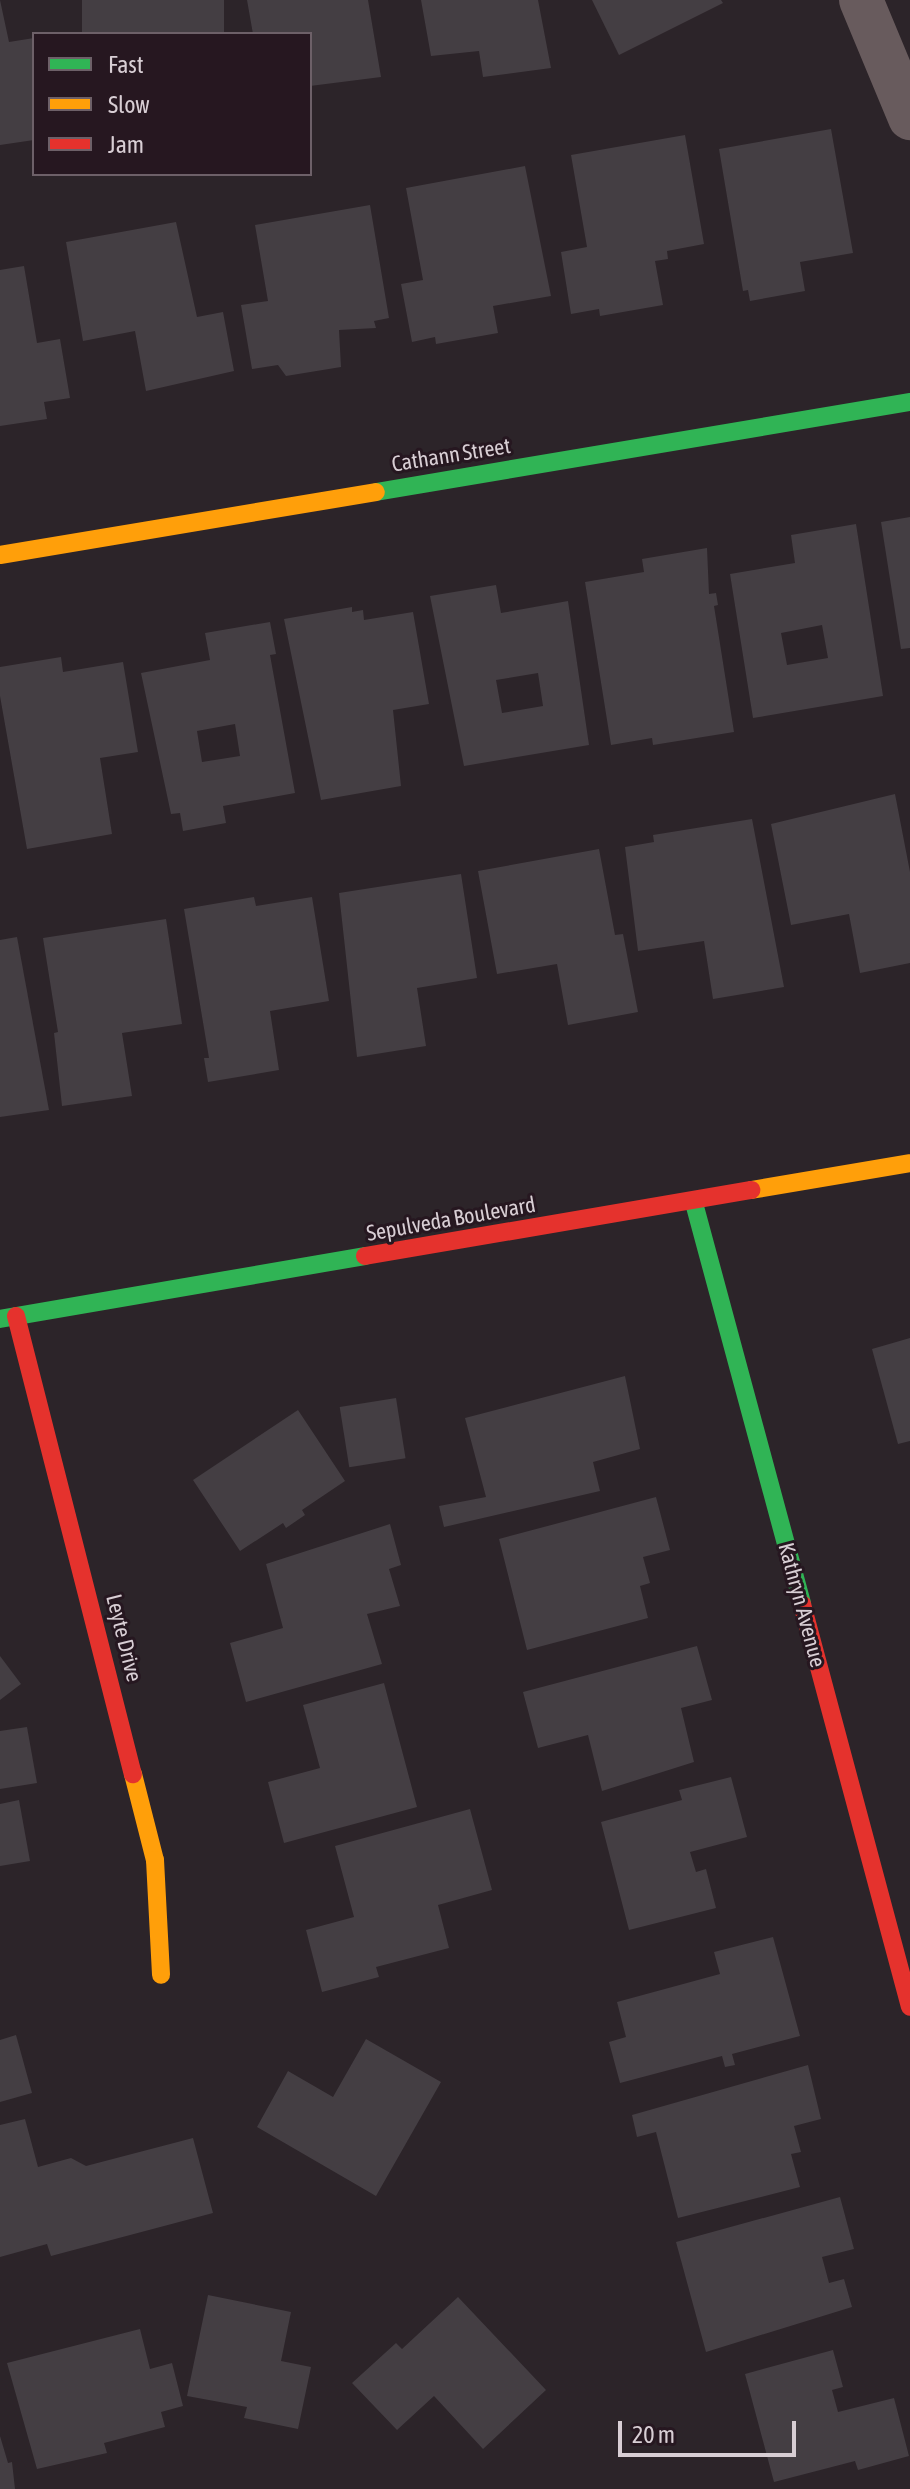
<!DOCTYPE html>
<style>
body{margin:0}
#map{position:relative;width:910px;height:2489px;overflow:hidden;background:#2c2429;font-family:"Asap Condensed",sans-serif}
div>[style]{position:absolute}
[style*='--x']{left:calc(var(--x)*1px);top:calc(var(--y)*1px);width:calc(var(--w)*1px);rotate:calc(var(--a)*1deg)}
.building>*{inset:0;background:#443e43;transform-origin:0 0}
.street>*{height:44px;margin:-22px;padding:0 22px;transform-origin:22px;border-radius:22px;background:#685b5d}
.fast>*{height:18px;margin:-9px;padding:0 9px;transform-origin:9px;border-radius:9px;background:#30b455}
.slow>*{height:18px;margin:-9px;padding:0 9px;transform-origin:9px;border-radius:9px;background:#ff9f0a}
.jam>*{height:18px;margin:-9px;padding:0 9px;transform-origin:9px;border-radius:9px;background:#e5322d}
span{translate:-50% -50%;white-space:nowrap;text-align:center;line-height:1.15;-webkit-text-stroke:6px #261720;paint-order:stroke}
.street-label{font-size:22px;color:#d8ced4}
.legend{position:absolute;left:32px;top:32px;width:280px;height:144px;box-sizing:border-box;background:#261720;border:2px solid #6d6068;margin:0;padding:10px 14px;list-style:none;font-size:24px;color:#d8ced4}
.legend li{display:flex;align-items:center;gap:16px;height:40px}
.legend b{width:40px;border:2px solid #6d6068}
.scale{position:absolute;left:618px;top:2421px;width:178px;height:36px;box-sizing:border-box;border:4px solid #d8ced4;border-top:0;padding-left:10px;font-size:24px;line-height:28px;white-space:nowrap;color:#d8ced4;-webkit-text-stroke:6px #261720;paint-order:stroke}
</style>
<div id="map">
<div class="building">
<div style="clip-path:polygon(0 0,9px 42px,34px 38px,34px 140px,0 145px)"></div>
<div style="left:82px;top:0;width:142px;height:34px"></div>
<div style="clip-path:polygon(247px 0,368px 0,381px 77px,310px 86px,310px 34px,253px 34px)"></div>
<div style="clip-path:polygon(421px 0,538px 0,551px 68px,483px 77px,479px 51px,431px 56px)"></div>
<div style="clip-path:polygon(592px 0,721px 0,723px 3px,619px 55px)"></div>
<div style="clip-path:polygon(831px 129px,853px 253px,800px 262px,805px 291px,750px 301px,748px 290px,743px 291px,719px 149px)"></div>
<div style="clip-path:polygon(685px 135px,704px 244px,667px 251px,668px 259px,655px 261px,663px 305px,600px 316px,599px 309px,571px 314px,561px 252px,587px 247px,571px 155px)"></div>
<div style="clip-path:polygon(525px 166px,551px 296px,493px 306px,498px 333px,436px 344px,435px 337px,412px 342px,401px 284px,423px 280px,406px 188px)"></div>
<div style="clip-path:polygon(370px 205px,389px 318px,374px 321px,376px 328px,339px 330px,341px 367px,286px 376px,278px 365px,252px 369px,241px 305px,268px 301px,255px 225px)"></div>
<div style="clip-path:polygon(176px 222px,197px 317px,223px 312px,234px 371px,146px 391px,135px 331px,83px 341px,66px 242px)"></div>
<div style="clip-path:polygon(24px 266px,37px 343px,60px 339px,70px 398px,44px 402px,47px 419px,0 426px,0 270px)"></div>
<div style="clip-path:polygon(910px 517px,910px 648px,901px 649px,881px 522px)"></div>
<div style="clip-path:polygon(evenodd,856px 524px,883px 696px,753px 718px,730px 574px,795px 563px,791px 535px,856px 524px,822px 625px,828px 658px,787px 665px,781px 633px,822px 625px)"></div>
<div style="clip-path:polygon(707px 548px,709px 594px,716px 593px,718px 605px,714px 606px,734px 732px,653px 745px,652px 738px,611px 745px,585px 582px,644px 572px,642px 559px)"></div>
<div style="clip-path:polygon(evenodd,496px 585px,501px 613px,568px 601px,589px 745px,464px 766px,430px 596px,496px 585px,538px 673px,543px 706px,502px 713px,496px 680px,538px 673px)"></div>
<div style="clip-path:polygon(352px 607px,352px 612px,363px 610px,364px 620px,413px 612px,429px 704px,393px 710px,401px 786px,321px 800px,284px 619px)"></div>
<div style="clip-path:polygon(evenodd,270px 622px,276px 654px,270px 655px,295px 793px,223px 806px,226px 823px,183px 831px,180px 813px,171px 814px,141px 673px,210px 660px,205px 633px,270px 622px,235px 724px,240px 756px,202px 762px,197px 731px,235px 724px)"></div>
<div style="clip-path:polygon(61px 657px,63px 672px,123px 662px,138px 752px,100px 758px,112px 834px,27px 849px,0 696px,0 667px)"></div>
<div style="clip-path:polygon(895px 794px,910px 872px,910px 963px,860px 973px,849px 914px,791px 925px,771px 824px)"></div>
<div style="clip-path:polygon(752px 819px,784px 987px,713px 999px,704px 941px,638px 951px,625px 847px,654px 842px,653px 835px)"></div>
<div style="clip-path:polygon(599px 849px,615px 935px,623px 934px,638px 1012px,568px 1025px,557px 964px,497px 974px,478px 871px)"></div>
<div style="clip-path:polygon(461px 874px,477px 978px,417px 988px,426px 1046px,357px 1057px,339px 893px)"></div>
<div style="clip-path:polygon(254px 897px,256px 906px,312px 897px,329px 1001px,270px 1011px,279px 1070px,208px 1082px,204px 1058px,209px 1058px,184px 909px)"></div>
<div style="clip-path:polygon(166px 919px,182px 1024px,122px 1033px,132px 1096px,62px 1106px,54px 1033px,58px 1032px,43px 938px)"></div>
<div style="clip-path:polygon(17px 937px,49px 1110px,0 1117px,0 940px)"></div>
<div style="clip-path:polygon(910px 1338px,910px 1441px,898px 1444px,872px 1349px)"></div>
<div style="clip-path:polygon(625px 1376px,640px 1449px,593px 1462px,600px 1491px,444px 1527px,439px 1506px,486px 1497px,465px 1418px)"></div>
<div style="left:396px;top:1398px;width:61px;height:57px;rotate:81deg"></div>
<div style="clip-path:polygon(298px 1410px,345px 1481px,302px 1510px,305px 1515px,286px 1528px,283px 1523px,240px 1551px,193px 1480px)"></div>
<div style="clip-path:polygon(656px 1497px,670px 1550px,643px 1557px,650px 1583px,640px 1586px,648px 1618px,527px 1650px,499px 1539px)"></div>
<div style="clip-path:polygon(390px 1524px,401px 1565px,389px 1569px,400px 1606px,367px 1614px,382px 1664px,246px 1702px,230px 1643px,283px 1628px,266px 1564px)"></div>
<div style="clip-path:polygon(697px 1646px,712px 1700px,681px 1708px,694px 1762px,602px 1791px,588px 1735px,538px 1748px,523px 1692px)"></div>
<div style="clip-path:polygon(0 1656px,21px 1684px,0 1700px)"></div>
<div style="clip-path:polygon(384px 1683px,417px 1807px,284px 1843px,268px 1782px,320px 1768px,303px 1705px)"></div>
<div style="clip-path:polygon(27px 1727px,37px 1783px,0 1789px,0 1731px)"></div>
<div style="clip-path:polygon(731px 1777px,747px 1837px,690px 1852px,696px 1872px,706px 1869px,716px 1908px,629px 1930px,601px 1822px,682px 1800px,679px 1790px)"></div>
<div style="clip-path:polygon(19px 1800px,30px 1861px,0 1866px,0 1804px)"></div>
<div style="clip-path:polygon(470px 1809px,492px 1890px,438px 1905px,449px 1948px,376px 1967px,379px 1977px,322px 1992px,306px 1930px,354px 1917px,335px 1846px)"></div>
<div style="clip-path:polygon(773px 1937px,800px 2036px,732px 2054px,735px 2065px,725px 2067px,722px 2056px,620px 2083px,609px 2042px,626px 2037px,617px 2002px,720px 1974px,714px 1952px)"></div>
<div style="clip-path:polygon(16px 2035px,32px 2093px,0 2102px,0 2040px)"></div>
<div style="clip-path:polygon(366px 2039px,441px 2082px,376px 2196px,257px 2127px,288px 2071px,333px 2097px)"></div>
<div style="clip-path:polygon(808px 2065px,821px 2119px,794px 2126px,801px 2152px,791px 2154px,800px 2187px,678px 2218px,656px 2132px,637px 2137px,632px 2115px)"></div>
<div style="clip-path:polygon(25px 2119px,38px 2167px,71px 2158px,86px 2166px,193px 2138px,213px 2213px,51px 2256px,47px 2244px,0 2257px,0 2125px)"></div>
<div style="clip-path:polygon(840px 2197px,854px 2249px,822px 2257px,829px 2283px,844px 2279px,852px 2307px,706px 2352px,676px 2242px)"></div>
<div style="clip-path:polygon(208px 2295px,291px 2312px,281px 2361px,311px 2367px,298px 2429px,244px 2418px,247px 2407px,187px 2396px)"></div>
<div style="clip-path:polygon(458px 2297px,546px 2390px,483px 2449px,434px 2396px,397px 2430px,352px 2383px,396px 2343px,402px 2349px)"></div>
<div style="clip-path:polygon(140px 2329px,150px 2369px,172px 2363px,183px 2406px,161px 2412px,165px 2427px,104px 2443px,107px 2453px,37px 2469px,7px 2363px)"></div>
<div style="clip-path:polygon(833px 2350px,843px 2387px,832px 2390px,838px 2412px,894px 2398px,909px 2456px,858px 2470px,855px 2461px,774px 2482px,745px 2374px)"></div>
<div style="clip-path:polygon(0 2436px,8px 2463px,12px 2462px,15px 2489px,0 2489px)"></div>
</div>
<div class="street">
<div style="--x:861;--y:0;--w:128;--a:67.4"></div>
</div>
<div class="fast">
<div style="--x:376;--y:492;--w:542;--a:-9.57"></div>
<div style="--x:694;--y:1203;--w:415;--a:74.9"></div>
<div style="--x:0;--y:1319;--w:370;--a:-9.8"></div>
</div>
<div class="slow">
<div style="--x:0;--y:555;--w:381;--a:-9.5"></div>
<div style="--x:751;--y:1190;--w:161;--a:-9.6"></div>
<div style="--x:133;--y:1774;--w:89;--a:75.7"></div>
<div style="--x:155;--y:1860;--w:115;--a:87"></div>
</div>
<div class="jam">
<div style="--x:365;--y:1256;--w:392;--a:-9.7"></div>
<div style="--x:16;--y:1316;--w:473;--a:75.7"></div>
<div style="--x:802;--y:1604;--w:417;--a:75"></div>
</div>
<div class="street-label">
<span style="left:451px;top:455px;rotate:-9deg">Cathann Street</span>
<span style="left:451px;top:1219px;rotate:-10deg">Sepulveda Boulevard</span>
<span style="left:802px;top:1605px;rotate:75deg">Kathryn Avenue</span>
<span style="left:124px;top:1638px;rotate:76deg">Leyte Drive</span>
</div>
<ul class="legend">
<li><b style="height:10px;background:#30b455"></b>Fast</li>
<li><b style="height:10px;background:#ff9f0a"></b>Slow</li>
<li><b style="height:10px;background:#e5322d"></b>Jam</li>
</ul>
<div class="scale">20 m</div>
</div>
